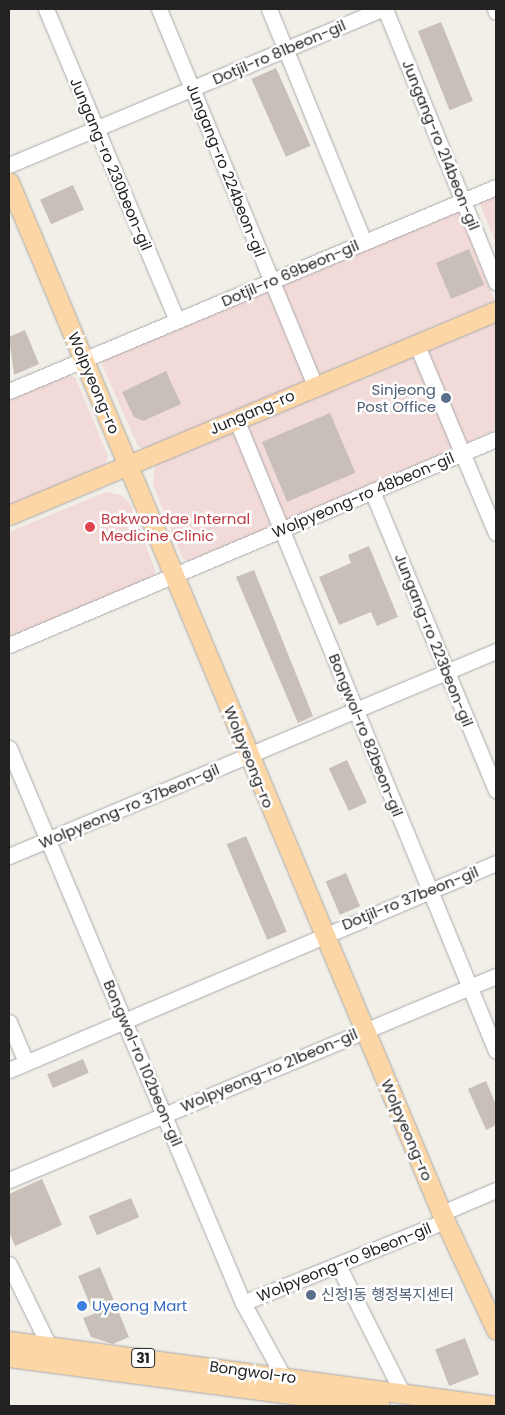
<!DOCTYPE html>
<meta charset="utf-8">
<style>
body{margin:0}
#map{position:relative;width:505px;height:1415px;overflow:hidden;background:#f2efe9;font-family:Poppins,"Noto Sans KR",sans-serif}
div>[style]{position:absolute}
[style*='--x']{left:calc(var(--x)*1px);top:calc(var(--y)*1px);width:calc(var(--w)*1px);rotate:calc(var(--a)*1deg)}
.commercial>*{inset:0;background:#f2dad9}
.building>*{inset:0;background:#c7bfb8;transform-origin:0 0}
.roads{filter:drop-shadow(0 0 1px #a9a9a9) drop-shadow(0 0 1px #a9a9a9)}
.minor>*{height:15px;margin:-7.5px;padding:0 7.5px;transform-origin:7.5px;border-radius:7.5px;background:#fff}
.major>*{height:19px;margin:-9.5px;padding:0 9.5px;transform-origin:9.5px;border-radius:9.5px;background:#fcd6a4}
.dots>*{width:14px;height:14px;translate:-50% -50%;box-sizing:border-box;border:2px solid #fff;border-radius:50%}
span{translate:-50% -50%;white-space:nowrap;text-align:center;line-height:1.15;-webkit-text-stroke:5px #fff;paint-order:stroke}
.shield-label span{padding:1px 4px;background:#fff;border:1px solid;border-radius:4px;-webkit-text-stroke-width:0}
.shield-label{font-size:14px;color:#222;font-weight:700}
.street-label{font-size:15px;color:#222}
.service-label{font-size:15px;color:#4e5e75}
.right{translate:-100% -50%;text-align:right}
.left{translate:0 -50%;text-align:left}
.health-label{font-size:15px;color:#be3a42}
.shop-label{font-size:15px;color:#366cbe}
.frame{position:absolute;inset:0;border:10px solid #222;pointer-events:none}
</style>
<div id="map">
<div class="commercial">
<div style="clip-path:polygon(496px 194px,496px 244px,479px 202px)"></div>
<div style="clip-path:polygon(458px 210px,495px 301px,144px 450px,138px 446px,102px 365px,104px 359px)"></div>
<div style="clip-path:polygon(496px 317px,496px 430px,193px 563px,183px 559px,153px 485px,155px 465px)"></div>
<div style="clip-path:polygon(66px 374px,75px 377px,108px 456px,105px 466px,9px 507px,9px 399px)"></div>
<div style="clip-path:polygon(106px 492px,121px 495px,130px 503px,155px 570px,152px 582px,9px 641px,9px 532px)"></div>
</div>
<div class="building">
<div style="left:441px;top:22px;width:85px;height:25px;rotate:68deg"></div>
<div style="left:276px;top:68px;width:85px;height:27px;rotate:66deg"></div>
<div style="left:73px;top:185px;width:27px;height:36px;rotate:66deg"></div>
<div style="left:469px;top:249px;width:39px;height:36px;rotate:67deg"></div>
<div style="clip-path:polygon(25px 330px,39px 364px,14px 375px,9px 337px)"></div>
<div style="clip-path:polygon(166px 371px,181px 404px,143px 421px,134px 417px,122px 392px)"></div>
<div style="left:330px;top:413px;width:65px;height:74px;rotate:67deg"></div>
<div style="clip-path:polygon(369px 546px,398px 617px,377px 626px,371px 612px,339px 625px,319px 577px,351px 563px,348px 555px)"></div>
<div style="clip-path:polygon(254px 570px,313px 716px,298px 723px,236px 577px)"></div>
<div style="left:347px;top:760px;width:47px;height:20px;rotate:65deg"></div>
<div style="left:246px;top:836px;width:104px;height:21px;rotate:67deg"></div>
<div style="left:346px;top:873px;width:36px;height:22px;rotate:67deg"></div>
<div style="left:83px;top:1059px;width:15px;height:39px;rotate:67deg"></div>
<div style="clip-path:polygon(486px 1081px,496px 1105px,496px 1125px,486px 1130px,468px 1089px)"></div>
<div style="clip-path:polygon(42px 1179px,62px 1225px,15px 1246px,9px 1232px,9px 1194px)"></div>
<div style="left:131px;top:1198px;width:21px;height:46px;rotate:67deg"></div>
<div style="clip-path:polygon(100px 1267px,129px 1337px,113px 1344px,91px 1337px,83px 1318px,94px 1314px,78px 1276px)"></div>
<div style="left:465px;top:1338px;width:39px;height:32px;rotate:69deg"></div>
</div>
<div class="roads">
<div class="minor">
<div style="--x:46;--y:9;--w:337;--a:67.2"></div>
<div style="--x:159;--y:9;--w:408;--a:67.5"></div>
<div style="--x:269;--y:9;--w:252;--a:67.8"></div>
<div style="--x:385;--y:9;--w:295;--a:67.9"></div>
<div style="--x:495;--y:9;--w:3;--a:72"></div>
<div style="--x:9;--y:165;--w:404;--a:-22.7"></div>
<div style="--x:416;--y:343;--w:206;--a:67.2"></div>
<div style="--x:9;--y:391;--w:528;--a:-22.73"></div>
<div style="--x:236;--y:419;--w:683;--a:67.64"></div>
<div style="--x:372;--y:491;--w:324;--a:67.5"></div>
<div style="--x:9;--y:645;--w:529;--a:-22.93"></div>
<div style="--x:9;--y:748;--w:602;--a:67.14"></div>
<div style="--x:243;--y:1303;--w:83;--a:61.3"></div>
<div style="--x:9;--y:856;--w:528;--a:-22.83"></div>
<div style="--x:9;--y:1022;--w:43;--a:67"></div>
<div style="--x:9;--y:1070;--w:529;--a:-23.03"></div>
<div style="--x:9;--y:1180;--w:528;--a:-22.73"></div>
<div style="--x:442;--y:1213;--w:59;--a:-23.1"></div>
<div style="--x:9;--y:1264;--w:91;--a:64"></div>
<div style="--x:338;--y:1265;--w:144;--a:63.3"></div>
<div style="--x:243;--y:1303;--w:218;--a:-22.1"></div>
</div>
<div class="major">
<div style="--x:9;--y:182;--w:1127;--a:67.24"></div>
<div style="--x:445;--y:1221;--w:120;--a:64.9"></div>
<div style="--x:9;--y:515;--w:528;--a:-22.73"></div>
<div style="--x:9;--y:1341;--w:491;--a:7.6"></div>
<div style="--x:9;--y:1357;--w:374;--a:7.5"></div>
</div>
</div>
<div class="dots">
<div style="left:446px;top:398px;background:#5c6f8a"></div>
<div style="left:90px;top:527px;background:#e0444e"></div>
<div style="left:311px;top:1295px;background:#5c6f8a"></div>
<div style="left:82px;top:1306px;background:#3f7fe0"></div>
</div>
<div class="shield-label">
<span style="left:143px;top:1358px">31</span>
</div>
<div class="street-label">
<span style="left:279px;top:52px;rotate:-23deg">Dotjil-ro 81beon-gil</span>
<span style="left:441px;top:145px;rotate:68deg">Jungang-ro 214beon-gil</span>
<span style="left:111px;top:164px;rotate:67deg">Jungang-ro 230beon-gil</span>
<span style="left:226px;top:170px;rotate:68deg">Jungang-ro 224beon-gil</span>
<span style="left:290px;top:273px;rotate:-23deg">Dotjil-ro 69beon-gil</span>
<span style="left:94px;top:383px;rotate:67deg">Wolpyeong-ro</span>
<span style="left:252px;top:412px;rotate:-23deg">Jungang-ro</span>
<span style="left:363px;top:495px;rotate:-23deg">Wolpyeong-ro 48beon-gil</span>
<span style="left:434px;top:640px;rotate:68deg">Jungang-ro 223beon-gil</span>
<span style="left:366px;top:735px;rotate:68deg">Bongwol-ro 82beon-gil</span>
<span style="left:249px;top:757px;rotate:68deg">Wolpyeong-ro</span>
<span style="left:129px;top:806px;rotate:-23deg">Wolpyeong-ro 37beon-gil</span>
<span style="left:410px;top:898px;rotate:-22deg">Dotjil-ro 37beon-gil</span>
<span style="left:143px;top:1063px;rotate:67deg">Bongwol-ro 102beon-gil</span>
<span style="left:269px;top:1070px;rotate:-23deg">Wolpyeong-ro 21beon-gil</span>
<span style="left:407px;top:1130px;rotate:67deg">Wolpyeong-ro</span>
<span style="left:344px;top:1262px;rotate:-22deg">Wolpyeong-ro 9beon-gil</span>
<span style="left:253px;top:1372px;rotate:8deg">Bongwol-ro</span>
</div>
<div class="service-label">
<span class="right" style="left:436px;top:398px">Sinjeong<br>Post Office</span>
<span class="left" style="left:321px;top:1295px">신정1동 행정복지센터</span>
</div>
<div class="health-label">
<span class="left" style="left:101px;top:527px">Bakwondae Internal<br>Medicine Clinic</span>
</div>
<div class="shop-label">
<span class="left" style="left:92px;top:1306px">Uyeong Mart</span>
</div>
<div class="frame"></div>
</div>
